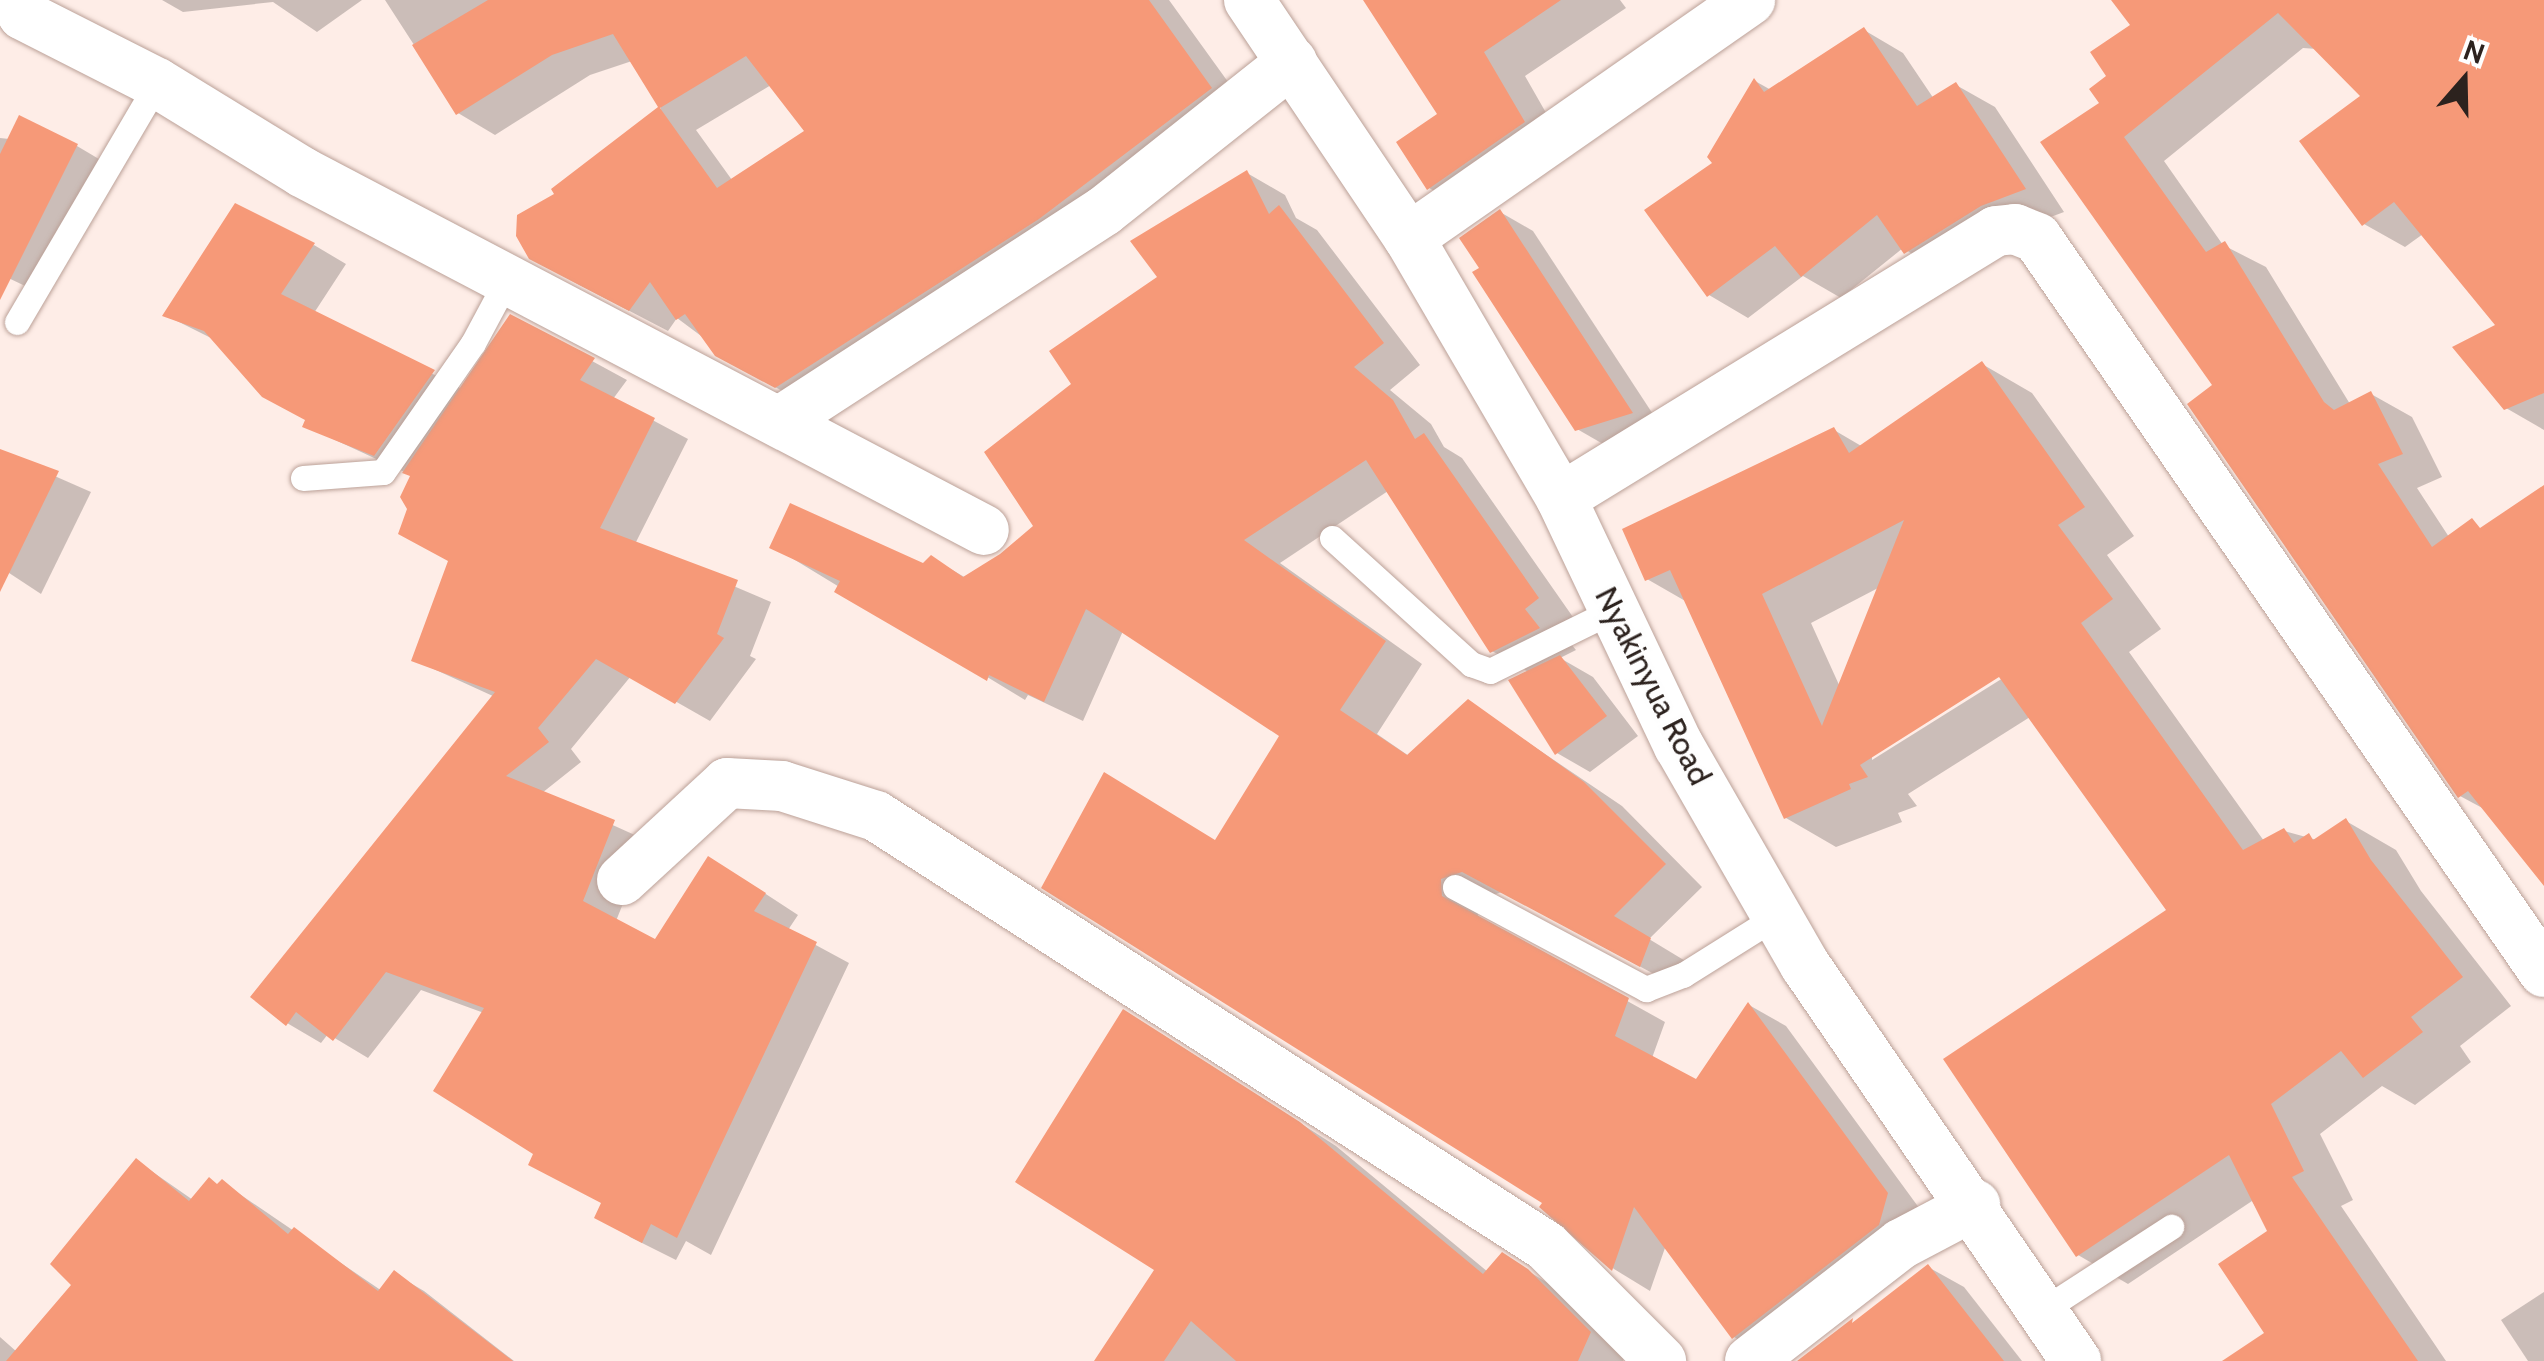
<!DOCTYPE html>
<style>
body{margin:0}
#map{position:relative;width:2544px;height:1361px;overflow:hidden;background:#feede7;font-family:Cabin,sans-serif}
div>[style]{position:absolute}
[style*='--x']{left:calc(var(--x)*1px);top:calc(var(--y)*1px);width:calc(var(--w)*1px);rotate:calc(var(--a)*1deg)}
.shadow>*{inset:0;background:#0003}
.building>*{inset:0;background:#f69978}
.roads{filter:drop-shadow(0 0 2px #bba198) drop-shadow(0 0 2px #bba198)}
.lane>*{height:25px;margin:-12.5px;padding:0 12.5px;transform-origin:12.5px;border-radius:12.5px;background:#fff}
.street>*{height:50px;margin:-25px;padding:0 25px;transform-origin:25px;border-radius:25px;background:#fff}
span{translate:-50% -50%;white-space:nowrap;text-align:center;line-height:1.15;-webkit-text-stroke:8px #fefefe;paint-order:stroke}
.street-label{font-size:32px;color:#2c221e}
.north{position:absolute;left:2414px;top:30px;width:100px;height:100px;-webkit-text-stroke:8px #fefefe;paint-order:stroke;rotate:20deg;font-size:28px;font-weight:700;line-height:40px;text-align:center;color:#2c221e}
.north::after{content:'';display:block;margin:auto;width:35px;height:45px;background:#2c221e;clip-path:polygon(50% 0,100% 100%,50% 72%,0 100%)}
</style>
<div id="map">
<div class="shadow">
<div style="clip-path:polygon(162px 0,362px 0,317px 32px,273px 2px,183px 12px)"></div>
<div style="clip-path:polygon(evenodd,385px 0,1169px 0,1249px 111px,815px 408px,756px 377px,677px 318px,668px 331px,570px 280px,554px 190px,661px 108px,632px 61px,590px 75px,495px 135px,458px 113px,385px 0,771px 85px,808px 131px,732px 180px,696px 130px,771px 85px)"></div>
<div style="clip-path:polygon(1366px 0,1620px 0,1626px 8px,1525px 76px,1565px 146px,1471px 212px,1429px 188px,1441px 115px)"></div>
<div style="clip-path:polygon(2114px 0,2544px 0,2544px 430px,2506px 408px,2499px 326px,2423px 234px,2405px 247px,2364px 224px,2363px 96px,2317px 49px,2303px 48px,2164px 161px,2223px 245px,2266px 267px,2350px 404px,2371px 394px,2412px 417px,2442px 477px,2417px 488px,2449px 537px,2480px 530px,2544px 488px,2544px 877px,2486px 810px,2460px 796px,2216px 386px,2103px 104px,2133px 26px)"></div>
<div style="clip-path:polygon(1864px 30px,1903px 53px,1934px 99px,1956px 85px,1995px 107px,2064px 212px,2021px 228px,1945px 275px,1903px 248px,1841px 298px,1803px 276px,1748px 318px,1709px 295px,1715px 164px,1755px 81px,1771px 90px)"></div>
<div style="clip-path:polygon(0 138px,77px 146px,109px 165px,44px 295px,0 274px)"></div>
<div style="clip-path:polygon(1247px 173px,1285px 195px,1296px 218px,1317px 230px,1420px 365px,1390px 390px,1431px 424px,1444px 447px,1462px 458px,1575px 620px,1561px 632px,1576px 650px,1560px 658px,1593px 677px,1638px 736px,1590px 772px,1557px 753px,1532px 674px,1492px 651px,1388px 491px,1280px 563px,1422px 664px,1377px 734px,1409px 756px,1468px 702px,1622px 806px,1702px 887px,1649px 939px,1687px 962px,1678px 987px,1502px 892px,1478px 900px,1478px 918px,1665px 1022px,1652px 1058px,1697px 1082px,1749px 1005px,1786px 1026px,1925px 1216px,1771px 1359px,1734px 1337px,1666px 1245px,1650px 1291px,1614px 1269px,1543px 1207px,1546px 1203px,1217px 842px,1282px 735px,1123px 631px,1083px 721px,1028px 695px,1025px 700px,772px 546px,924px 566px,932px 558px,966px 578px,1002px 556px,1036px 527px,1075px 385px)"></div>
<div style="clip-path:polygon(1500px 212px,1533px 231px,1664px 431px,1610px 448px,1577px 429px,1483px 269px)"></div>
<div style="clip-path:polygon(314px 245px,346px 264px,314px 313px,462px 389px,511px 317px,627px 380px,613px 399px,688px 439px,635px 544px,771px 602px,750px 656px,756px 659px,710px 721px,631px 676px,571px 749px,581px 762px,542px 793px,648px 841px,616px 921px,656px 942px,743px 879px,798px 915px,788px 930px,849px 963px,711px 1255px,686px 1241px,676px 1260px,630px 1237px,604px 1203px,536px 1153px,484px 1013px,421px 990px,368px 1058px,328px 1034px,321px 1043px,287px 1023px,495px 697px,414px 660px,450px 561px,410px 508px,413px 476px,305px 426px,308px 420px,215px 340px,165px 315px)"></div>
<div style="clip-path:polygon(evenodd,1982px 364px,2032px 393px,2134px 536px,2107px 555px,2161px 629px,2129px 652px,2264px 841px,2284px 831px,2317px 840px,2346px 821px,2396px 850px,2421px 891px,2511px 1006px,2460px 1046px,2471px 1062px,2415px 1105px,2382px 1086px,2320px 1134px,2353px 1200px,2341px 1206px,2446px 1361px,2248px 1361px,2268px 1334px,2270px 1232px,2252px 1201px,2128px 1284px,2078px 1255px,2170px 911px,2030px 717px,1908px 794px,1917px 806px,1898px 813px,1902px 822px,1836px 847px,1786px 818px,1687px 602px,1647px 579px,1834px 430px,1863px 447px,1982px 364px,1880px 587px,1840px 687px,1811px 623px,1880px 587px,1982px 364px,2008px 669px,2011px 673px,1872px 760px,1872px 754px,2008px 669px)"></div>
<div style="clip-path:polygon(0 452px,91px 492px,41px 594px,0 567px)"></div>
<div style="clip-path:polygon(1160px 1033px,1336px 1146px,1488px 1272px,1502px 1255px,1564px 1293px,1626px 1354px,1623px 1361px,1097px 1361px,1158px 1270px)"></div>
<div style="clip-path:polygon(137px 1161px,193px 1200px,222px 1182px,382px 1291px,395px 1274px,424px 1291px,514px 1361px,0 1361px,0 1337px,17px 1352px,75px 1285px)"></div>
<div style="clip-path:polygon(1928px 1267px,1964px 1287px,2022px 1361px,1802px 1361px)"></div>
<div style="clip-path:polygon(2544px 1292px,2544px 1361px,2528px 1361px,2501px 1320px)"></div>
</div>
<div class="building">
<div style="clip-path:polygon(evenodd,488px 0,1149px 0,1212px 88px,1039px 219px,775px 388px,715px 356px,685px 314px,676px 320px,650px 282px,629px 311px,529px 259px,516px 236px,517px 215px,554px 194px,551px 189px,658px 107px,613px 34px,552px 55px,456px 115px,412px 45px,488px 0,746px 56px,804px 131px,717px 188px,660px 108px,746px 56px)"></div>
<div style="clip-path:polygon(1363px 0,1561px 0,1484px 52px,1525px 122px,1427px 190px,1396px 142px,1437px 114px)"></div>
<div style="clip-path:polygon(2111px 0,2544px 0,2544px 393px,2504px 410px,2452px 347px,2495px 325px,2394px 202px,2362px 226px,2299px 141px,2360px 96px,2278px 13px,2124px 137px,2206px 252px,2225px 241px,2324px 402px,2334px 410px,2371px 391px,2403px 454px,2378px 464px,2432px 547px,2472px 518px,2480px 528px,2544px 485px,2544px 886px,2468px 791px,2458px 798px,2187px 404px,2212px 385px,2040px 142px,2099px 103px,2089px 89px,2106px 76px,2090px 52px,2130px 25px)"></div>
<div style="clip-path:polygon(1864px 27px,1917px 106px,1956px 82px,2026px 189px,1981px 206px,1904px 254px,1877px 215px,1801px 277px,1775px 246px,1707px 297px,1644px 210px,1712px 163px,1707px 157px,1754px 78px,1764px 92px)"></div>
<div style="clip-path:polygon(19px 115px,78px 144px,0 300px,0 154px)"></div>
<div style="clip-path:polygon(1247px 170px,1269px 214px,1279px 205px,1384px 343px,1354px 367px,1393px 400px,1415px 439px,1424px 433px,1539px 598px,1525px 609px,1540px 628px,1490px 653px,1366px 460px,1244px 540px,1386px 641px,1340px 710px,1407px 755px,1468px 699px,1584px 782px,1666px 864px,1614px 916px,1651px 938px,1640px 967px,1462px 872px,1441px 879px,1442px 896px,1629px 998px,1615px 1036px,1696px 1079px,1748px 1002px,1888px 1193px,1879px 1225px,1732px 1339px,1634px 1207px,1612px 1271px,1539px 1207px,1542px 1203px,1041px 888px,1104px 772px,1215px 840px,1279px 736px,1086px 609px,1044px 702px,989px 675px,987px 681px,834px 592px,840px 581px,769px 548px,790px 503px,923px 563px,931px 555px,963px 577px,1000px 554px,1033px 526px,984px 452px,1071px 384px,1049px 351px,1157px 277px,1130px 241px)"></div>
<div style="clip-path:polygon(235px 203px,315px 243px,281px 294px,435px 370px,374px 456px,302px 427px,305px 420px,262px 397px,204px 331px,162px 316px)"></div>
<div style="clip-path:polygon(1500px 209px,1633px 413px,1575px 431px,1472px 272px,1479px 268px,1459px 238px)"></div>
<div style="clip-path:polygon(510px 314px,595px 358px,580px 380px,655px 418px,600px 528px,738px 580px,717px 634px,724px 638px,675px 704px,596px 659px,538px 728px,549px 742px,506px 776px,615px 820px,583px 901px,655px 939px,708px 856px,766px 893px,754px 911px,817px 942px,677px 1238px,651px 1224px,642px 1243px,594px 1218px,601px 1203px,528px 1165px,533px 1154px,433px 1091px,484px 1008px,386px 972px,333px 1041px,296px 1012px,286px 1026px,250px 997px,495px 692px,411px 661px,448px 561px,398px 534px,407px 509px,400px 497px,410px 476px,402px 473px)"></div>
<div style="clip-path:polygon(evenodd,1982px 361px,2085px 507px,2058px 525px,2113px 599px,2081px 623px,2243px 850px,2284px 828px,2294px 843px,2309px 833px,2313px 840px,2346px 818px,2371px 860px,2463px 977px,2411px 1017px,2423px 1032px,2363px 1078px,2341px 1051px,2271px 1104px,2304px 1171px,2292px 1177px,2418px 1361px,2222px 1361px,2264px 1333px,2218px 1264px,2267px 1231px,2229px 1155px,2076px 1257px,1943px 1059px,2166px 910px,1999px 677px,1860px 765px,1868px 777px,1849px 784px,1851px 789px,1784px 819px,1670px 570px,1645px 581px,1622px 529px,1834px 427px,1849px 453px,1982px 361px,1904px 520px,1823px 723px,1822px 726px,1762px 594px,1904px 520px)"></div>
<div style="clip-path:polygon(0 449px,59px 471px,0 592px)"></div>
<div style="clip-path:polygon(1560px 655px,1607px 716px,1555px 755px,1508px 680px)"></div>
<div style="clip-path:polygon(1123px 1009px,1300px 1122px,1483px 1274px,1502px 1252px,1528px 1269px,1591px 1332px,1578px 1361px,1236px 1361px,1191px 1321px,1164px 1361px,1094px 1361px,1154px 1270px,1015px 1182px)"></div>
<div style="clip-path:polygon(136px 1158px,189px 1201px,209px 1177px,217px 1184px,222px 1179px,288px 1234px,294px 1227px,378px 1291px,394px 1270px,513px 1361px,6px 1361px,71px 1285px,50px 1264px)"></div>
<div style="clip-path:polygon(1928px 1264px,2004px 1361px,1797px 1361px,1853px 1318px,1852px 1323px)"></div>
</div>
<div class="roads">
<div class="lane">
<div style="--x:17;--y:322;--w:277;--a:-59.6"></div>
<div style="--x:303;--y:478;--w:80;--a:-4.3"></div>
<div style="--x:383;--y:472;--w:157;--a:-55.1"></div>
<div style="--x:473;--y:343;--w:76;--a:-61.8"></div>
<div style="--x:1332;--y:538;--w:188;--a:42.2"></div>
<div style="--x:1471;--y:664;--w:20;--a:20"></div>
<div style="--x:1490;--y:671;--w:138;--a:-26.2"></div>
<div style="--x:1455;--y:887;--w:217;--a:28.1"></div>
<div style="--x:1646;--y:989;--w:40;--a:-21"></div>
<div style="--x:1683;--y:975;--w:111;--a:-32.1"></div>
<div style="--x:2043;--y:1310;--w:153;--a:-33"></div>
</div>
<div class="street">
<div style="--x:14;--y:0;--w:17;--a:59"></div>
<div style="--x:23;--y:15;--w:150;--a:26.9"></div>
<div style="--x:157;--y:83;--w:170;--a:31.5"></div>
<div style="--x:302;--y:172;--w:770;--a:27.7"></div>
<div style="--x:1249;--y:0;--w:287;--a:56.1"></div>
<div style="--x:1409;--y:238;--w:301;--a:59.7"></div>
<div style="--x:1561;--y:498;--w:275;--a:64.6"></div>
<div style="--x:1679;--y:746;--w:253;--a:60.1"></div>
<div style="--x:1805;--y:965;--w:480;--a:55.6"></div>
<div style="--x:1409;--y:238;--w:416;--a:-34.9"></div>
<div style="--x:779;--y:422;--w:387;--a:-33"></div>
<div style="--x:1104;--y:211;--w:240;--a:-38.4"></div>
<div style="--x:1561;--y:498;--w:510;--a:-31.54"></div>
<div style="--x:1996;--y:231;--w:19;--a:-6"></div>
<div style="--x:2015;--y:229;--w:24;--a:22"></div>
<div style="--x:2037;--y:238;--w:892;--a:55.37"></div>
<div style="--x:622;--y:880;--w:143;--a:-42.7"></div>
<div style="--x:727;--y:783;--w:55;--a:3.1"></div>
<div style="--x:782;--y:786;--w:99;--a:17.7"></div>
<div style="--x:876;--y:816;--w:796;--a:32.69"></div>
<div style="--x:1546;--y:1246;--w:163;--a:45"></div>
<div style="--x:1750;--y:1361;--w:191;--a:-37.8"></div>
<div style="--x:1901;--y:1244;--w:84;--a:-27.8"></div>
</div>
</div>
<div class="street-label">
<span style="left:1653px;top:686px;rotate:63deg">Nyakinyua Road</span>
</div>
<div class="north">N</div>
</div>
